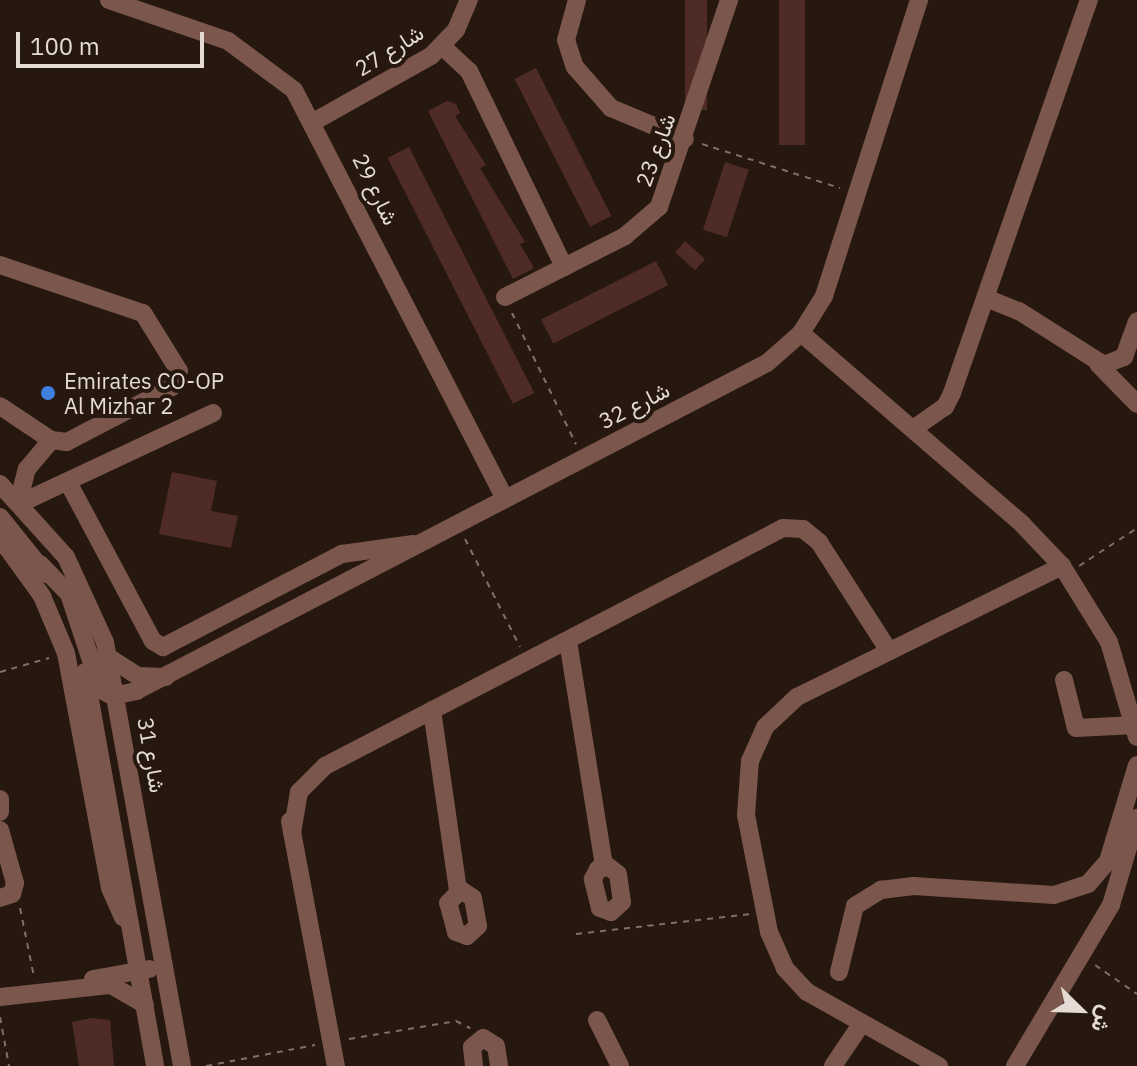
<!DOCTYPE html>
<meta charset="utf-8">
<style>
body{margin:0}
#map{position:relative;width:1137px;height:1066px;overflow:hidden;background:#26180e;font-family:"IBM Plex Sans",Vazirmatn,sans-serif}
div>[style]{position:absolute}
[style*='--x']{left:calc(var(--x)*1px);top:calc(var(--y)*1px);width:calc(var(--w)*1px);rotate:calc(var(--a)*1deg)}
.building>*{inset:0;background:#4f2b25;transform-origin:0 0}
.path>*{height:2px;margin-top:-1px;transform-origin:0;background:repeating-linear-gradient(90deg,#7c7067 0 6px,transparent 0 12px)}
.minor>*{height:18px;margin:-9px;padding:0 9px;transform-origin:9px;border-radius:9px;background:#7b564d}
.dots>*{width:22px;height:22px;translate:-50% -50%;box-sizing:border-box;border:4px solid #26180e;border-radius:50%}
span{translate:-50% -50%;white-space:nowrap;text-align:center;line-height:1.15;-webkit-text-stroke:8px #26180e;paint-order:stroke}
.street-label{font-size:22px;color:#e5dbd4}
.poi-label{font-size:22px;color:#e5dbd4}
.left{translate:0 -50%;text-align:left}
.north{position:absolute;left:1041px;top:970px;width:80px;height:80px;-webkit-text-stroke:6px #26180e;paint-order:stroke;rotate:113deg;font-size:22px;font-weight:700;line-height:32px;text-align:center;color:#e5dbd4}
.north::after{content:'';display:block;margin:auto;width:28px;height:36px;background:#e5dbd4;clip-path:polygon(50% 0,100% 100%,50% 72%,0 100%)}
.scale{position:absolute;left:16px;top:32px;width:188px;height:36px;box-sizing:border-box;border:4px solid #e5dbd4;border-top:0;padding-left:10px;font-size:24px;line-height:28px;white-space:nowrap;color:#e5dbd4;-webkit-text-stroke:6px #26180e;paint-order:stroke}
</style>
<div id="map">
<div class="building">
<div style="left:685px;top:0;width:22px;height:110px"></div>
<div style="left:779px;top:0;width:26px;height:145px"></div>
<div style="left:536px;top:68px;width:166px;height:24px;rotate:63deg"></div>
<div style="clip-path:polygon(447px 101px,456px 104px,460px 113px,455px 116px,486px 165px,480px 168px,525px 242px,520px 244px,534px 268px,513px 279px,428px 111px)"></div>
<div style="left:409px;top:147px;width:276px;height:24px;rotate:63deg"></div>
<div style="left:725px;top:162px;width:25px;height:71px;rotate:18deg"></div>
<div style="left:685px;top:241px;width:27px;height:15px;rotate:42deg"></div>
<div style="left:656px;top:261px;width:27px;height:129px;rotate:63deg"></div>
<div style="clip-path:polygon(172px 472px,217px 481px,211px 511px,238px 516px,231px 548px,159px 534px)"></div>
<div style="clip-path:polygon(92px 1018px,110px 1020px,114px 1066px,79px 1066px,72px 1022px)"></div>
</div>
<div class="path">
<div style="--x:702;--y:144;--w:145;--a:17.7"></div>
<div style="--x:512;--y:313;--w:146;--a:64"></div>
<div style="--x:465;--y:539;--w:121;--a:63"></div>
<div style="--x:1079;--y:566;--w:69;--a:-33.2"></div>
<div style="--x:0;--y:672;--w:51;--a:-15.9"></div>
<div style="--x:20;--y:908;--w:70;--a:78.5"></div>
<div style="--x:576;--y:934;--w:176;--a:-6.5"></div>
<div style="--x:1095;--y:965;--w:51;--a:34.6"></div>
<div style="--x:0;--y:1017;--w:50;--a:79.6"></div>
<div style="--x:349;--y:1039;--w:109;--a:-9.5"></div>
<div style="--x:456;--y:1021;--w:16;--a:27"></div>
<div style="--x:206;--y:1066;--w:111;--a:-10.9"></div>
</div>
<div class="minor">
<div style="--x:109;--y:0;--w:126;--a:19"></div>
<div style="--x:228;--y:41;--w:82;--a:36.6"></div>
<div style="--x:294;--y:90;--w:460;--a:62.7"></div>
<div style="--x:577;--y:0;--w:41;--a:105.4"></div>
<div style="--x:566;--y:40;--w:28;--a:72"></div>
<div style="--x:575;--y:67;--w:55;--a:48.7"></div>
<div style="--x:611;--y:108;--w:80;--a:22.7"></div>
<div style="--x:442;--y:46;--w:37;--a:43"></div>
<div style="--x:469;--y:71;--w:218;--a:64.1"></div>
<div style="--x:315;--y:121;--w:133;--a:-29.3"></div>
<div style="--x:431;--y:56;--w:36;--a:-46"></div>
<div style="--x:456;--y:30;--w:33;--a:-67"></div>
<div style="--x:0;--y:265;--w:151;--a:18.6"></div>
<div style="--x:143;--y:313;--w:68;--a:58.2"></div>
<div style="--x:179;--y:371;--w:17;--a:114"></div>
<div style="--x:172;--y:387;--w:119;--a:152.4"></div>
<div style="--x:67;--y:442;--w:16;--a:-173"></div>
<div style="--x:51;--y:440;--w:61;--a:-146.3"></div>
<div style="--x:505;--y:297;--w:135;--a:-26.9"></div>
<div style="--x:625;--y:236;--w:45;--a:-40.5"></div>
<div style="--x:659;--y:207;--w:219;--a:-71.3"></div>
<div style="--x:986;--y:298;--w:35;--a:22"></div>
<div style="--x:1019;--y:311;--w:101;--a:32.4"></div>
<div style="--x:1104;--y:365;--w:22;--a:-22"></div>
<div style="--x:1124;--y:357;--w:38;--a:-70"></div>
<div style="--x:801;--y:333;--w:292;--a:40.8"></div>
<div style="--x:1022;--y:524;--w:58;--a:46.4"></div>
<div style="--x:1062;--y:566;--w:89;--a:58.3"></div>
<div style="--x:1109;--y:642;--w:99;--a:73.6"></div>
<div style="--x:1098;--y:364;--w:56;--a:45.7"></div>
<div style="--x:913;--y:429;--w:39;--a:-35"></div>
<div style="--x:945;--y:407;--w:16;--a:-63"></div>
<div style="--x:952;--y:393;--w:416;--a:-70.8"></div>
<div style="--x:0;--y:484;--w:98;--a:47.9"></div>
<div style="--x:66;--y:557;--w:94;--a:65.4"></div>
<div style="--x:105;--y:642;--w:431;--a:79.7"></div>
<div style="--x:69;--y:484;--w:178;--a:61.9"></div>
<div style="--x:153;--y:641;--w:12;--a:31"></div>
<div style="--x:163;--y:647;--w:202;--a:-27.5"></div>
<div style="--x:342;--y:554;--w:72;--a:-8"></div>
<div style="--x:19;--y:500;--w:32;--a:-76"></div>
<div style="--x:27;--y:469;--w:38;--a:-50"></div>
<div style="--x:21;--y:503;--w:212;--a:-25.1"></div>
<div style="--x:0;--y:517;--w:73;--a:51.1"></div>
<div style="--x:0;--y:538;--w:72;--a:54.1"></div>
<div style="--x:42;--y:596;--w:62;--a:67.2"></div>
<div style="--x:66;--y:653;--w:239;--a:79.4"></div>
<div style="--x:110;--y:888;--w:32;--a:66"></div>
<div style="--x:40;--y:564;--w:42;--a:46"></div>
<div style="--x:69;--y:594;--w:101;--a:71.6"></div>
<div style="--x:101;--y:690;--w:13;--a:27"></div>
<div style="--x:113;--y:696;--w:24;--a:-12"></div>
<div style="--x:136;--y:691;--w:711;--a:-27.47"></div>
<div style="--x:767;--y:363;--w:45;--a:-41.4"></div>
<div style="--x:801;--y:333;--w:44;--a:-58.1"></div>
<div style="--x:824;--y:296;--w:311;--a:-72.2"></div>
<div style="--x:568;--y:641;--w:228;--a:80.9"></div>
<div style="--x:110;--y:658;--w:33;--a:33"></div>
<div style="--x:138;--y:676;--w:28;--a:2"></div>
<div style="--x:85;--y:672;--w:400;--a:79.9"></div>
<div style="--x:1064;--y:680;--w:49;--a:76"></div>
<div style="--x:1076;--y:728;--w:59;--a:-2.9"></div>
<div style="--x:432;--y:710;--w:182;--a:81.8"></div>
<div style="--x:0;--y:799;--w:13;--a:90"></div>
<div style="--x:290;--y:821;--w:249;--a:79.4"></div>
<div style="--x:0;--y:830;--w:55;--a:74.2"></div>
<div style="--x:15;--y:883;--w:11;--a:105"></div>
<div style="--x:12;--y:894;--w:13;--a:162"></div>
<div style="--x:292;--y:833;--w:42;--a:-80.3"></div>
<div style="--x:299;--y:792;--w:37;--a:-45"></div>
<div style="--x:325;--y:766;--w:516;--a:-27.46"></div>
<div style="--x:783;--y:528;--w:20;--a:3"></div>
<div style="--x:803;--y:529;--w:21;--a:39"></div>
<div style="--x:819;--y:542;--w:130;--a:57.3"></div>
<div style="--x:609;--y:867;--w:11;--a:38"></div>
<div style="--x:618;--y:874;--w:28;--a:82"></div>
<div style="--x:622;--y:902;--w:15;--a:138"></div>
<div style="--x:611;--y:912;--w:12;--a:-160"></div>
<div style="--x:600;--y:908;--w:30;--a:-104"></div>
<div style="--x:593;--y:879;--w:11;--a:-63"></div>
<div style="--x:598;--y:869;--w:11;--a:-10"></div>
<div style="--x:461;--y:890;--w:14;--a:34"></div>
<div style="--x:473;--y:898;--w:28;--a:80"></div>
<div style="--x:478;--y:926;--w:15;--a:138"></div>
<div style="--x:467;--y:936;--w:12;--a:-160"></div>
<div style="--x:456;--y:932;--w:30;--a:-105"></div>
<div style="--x:448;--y:903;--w:18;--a:-45"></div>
<div style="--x:839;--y:972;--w:68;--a:-76.4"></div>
<div style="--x:855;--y:906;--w:31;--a:-32"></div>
<div style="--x:881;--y:890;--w:33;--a:-7"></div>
<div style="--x:914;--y:886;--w:140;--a:3.7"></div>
<div style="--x:1054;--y:895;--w:36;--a:-18"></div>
<div style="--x:1088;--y:884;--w:30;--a:-49"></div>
<div style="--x:1108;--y:861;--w:100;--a:-73.2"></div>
<div style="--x:93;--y:979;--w:57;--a:-10.1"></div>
<div style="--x:0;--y:997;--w:112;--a:-6.2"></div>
<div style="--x:111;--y:985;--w:39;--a:30"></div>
<div style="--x:597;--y:1020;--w:51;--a:63.4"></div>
<div style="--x:474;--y:1066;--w:19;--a:-96"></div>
<div style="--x:472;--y:1047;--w:14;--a:-39"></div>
<div style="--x:483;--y:1038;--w:15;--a:32"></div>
<div style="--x:496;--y:1046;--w:20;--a:81"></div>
<div style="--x:833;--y:1066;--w:52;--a:-56"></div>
<div style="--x:939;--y:1066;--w:151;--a:-150.7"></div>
<div style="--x:807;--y:992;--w:33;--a:-133"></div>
<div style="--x:785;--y:968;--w:39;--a:-114"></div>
<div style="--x:769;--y:932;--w:119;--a:-101.1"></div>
<div style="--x:746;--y:815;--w:54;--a:-85.8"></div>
<div style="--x:750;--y:761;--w:37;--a:-66"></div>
<div style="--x:765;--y:727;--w:44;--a:-43.2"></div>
<div style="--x:797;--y:697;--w:296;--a:-26.3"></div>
<div style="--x:1015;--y:1066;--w:187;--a:-59.2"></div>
<div style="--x:1111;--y:905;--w:91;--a:-73.4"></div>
</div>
<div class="dots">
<div style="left:48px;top:393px;background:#3f7fe0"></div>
</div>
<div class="street-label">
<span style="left:389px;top:50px;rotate:-32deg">شارع 27</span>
<span style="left:655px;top:150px;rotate:-70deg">شارع 23</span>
<span style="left:376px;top:189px;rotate:64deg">شارع 29</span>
<span style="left:634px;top:405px;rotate:-27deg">شارع 32</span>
<span style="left:152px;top:755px;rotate:80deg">شارع 31</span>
</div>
<div class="poi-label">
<span class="left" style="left:64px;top:393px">Emirates CO-OP<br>Al Mizhar 2</span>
</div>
<div class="north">ش</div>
<div class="scale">100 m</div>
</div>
